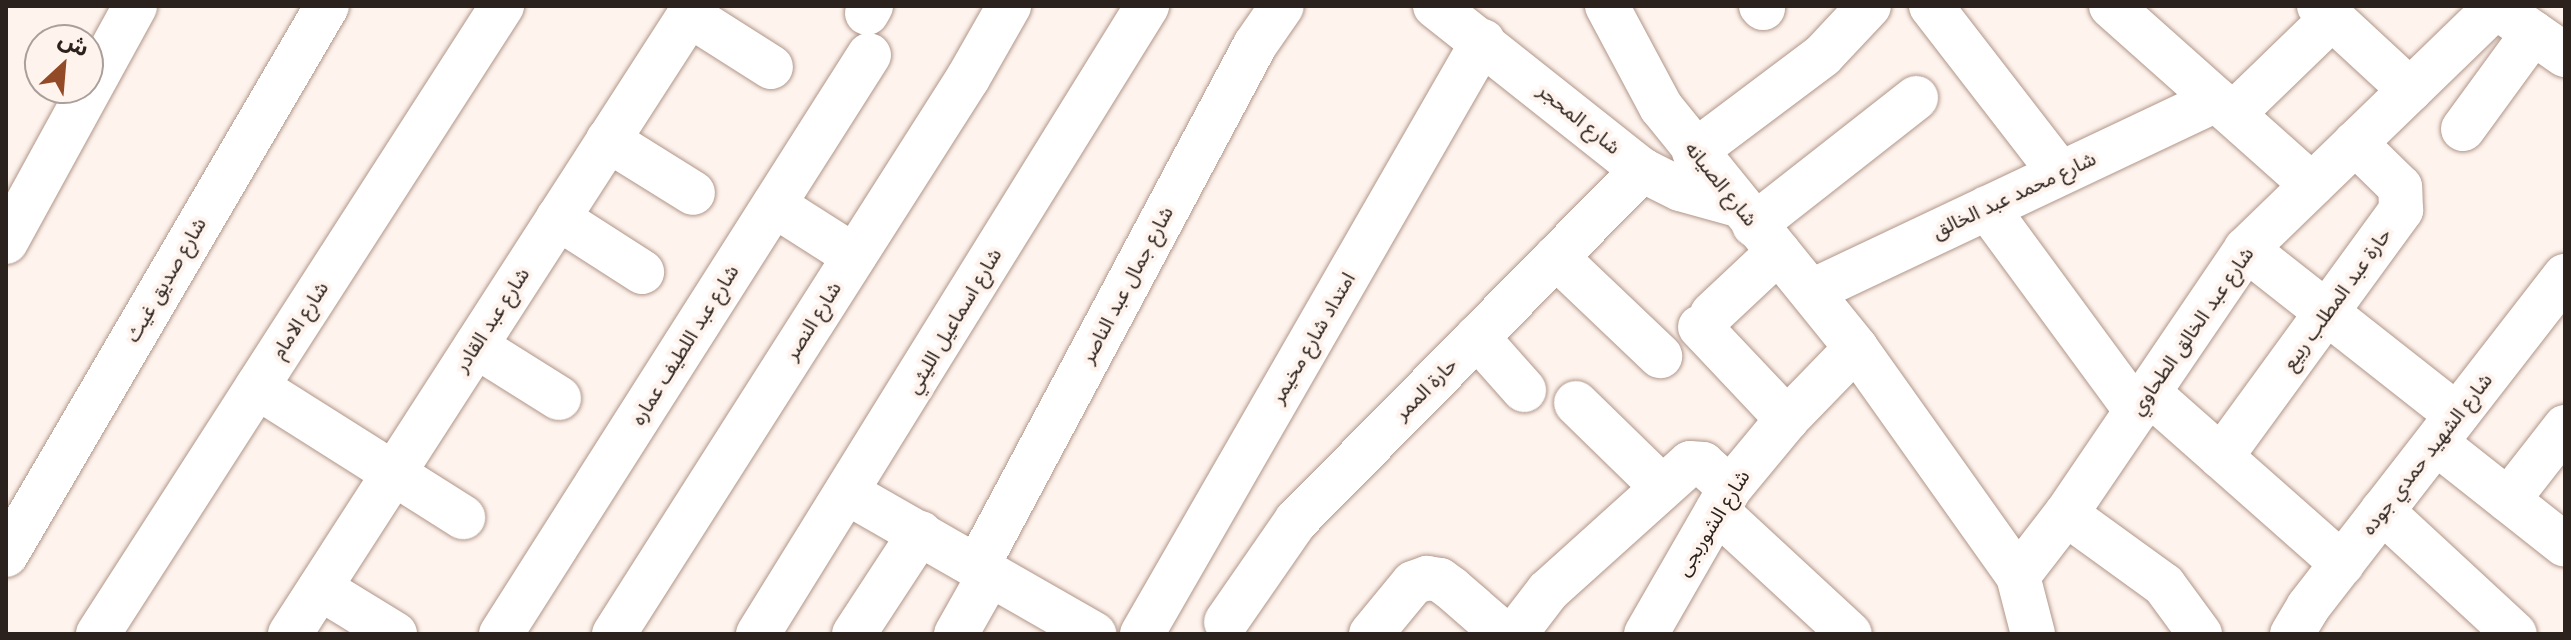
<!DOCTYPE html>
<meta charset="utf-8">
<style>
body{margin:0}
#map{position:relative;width:2571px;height:640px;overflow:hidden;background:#fef3ed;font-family:"DM Sans","Noto Sans Arabic",sans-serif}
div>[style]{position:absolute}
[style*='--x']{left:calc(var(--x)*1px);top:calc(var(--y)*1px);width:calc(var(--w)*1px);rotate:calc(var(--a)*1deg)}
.roads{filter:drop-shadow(0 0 2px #b09689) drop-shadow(0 0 2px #b09689)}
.minor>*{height:44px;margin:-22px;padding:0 22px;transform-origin:22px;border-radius:22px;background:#fff}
span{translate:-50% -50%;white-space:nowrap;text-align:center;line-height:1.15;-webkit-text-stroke:8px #fef3ed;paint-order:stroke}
.street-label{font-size:20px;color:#2c221d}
.frame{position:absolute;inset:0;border:8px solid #2c221d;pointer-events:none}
.north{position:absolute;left:24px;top:24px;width:80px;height:80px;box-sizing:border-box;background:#fef3ed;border:2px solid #aa9f9a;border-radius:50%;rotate:26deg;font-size:22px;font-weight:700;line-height:32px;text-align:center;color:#2c221d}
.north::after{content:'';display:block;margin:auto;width:28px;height:36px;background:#924b26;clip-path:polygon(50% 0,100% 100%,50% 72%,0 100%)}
</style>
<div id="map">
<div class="roads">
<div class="minor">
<div style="--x:1435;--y:6;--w:264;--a:38.4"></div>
<div style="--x:1642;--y:170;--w:42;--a:26.6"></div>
<div style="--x:1680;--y:189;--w:60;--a:15.4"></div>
<div style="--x:1607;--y:6;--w:115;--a:61.9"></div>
<div style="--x:1661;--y:107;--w:310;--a:51"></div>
<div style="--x:1856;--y:348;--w:280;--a:54.6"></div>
<div style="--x:2018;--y:576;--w:60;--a:75.5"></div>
<div style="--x:1761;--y:6;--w:3;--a:45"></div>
<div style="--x:1931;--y:6;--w:211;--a:52.3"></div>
<div style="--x:2111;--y:6;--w:269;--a:41.7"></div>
<div style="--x:2319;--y:6;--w:124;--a:42.7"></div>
<div style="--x:867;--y:13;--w:8;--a:-60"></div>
<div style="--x:689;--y:15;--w:97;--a:32.4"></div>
<div style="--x:2509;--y:16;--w:68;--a:34.9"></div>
<div style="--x:2233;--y:114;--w:138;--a:-44.1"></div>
<div style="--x:2463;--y:129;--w:119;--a:-53.9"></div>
<div style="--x:608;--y:140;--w:100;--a:31.9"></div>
<div style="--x:1694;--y:152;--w:161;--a:-36.9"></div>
<div style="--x:1823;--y:55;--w:67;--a:-46.8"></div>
<div style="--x:774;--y:205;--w:95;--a:32.5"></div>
<div style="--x:1987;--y:208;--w:252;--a:53.7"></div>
<div style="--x:558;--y:218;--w:100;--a:32.7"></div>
<div style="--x:1754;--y:225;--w:206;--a:-38.1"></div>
<div style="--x:6;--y:242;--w:269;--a:-61.3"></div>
<div style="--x:2246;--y:249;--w:268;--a:38.2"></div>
<div style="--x:1556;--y:257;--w:144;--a:43.6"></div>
<div style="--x:1812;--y:291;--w:447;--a:-25.3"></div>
<div style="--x:1712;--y:314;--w:91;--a:-43.2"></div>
<div style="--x:1700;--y:327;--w:127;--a:46.6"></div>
<div style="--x:1477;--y:337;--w:71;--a:48.4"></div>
<div style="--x:476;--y:346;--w:98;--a:32.1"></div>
<div style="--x:257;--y:387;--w:244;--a:32.3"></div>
<div style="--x:2149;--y:393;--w:258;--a:41.5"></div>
<div style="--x:1576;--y:403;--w:120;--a:44.3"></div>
<div style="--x:2436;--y:443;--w:164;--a:38.3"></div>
<div style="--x:2221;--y:457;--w:306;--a:-53.9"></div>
<div style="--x:2401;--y:210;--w:23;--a:-92"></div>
<div style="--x:2400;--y:187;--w:63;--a:-135.6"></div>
<div style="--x:848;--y:493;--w:284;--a:29.8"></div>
<div style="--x:2508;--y:500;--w:93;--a:-52"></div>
<div style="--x:1717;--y:511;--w:181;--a:42.8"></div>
<div style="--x:2382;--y:511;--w:181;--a:42.8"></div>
<div style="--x:2066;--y:514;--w:121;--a:35.9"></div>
<div style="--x:2164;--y:585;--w:61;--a:53.7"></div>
<div style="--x:6;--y:555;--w:636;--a:-59.69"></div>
<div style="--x:977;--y:567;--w:591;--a:-61.96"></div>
<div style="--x:1255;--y:45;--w:47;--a:-55.3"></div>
<div style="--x:2018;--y:576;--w:78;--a:-52.3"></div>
<div style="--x:2066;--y:514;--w:320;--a:-55.8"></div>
<div style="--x:2246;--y:249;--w:348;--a:-44.1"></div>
<div style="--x:320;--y:588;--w:88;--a:31.5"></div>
<div style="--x:1226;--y:622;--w:123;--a:-55.3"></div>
<div style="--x:1296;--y:521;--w:493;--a:-45.4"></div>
<div style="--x:98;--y:634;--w:747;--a:-57.25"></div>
<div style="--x:290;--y:634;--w:747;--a:-57.18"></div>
<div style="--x:501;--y:634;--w:686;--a:-57.56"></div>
<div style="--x:614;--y:634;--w:659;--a:-57.52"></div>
<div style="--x:968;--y:78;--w:83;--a:-60.3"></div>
<div style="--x:758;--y:634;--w:739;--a:-58.22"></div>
<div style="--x:854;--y:634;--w:121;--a:-56.8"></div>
<div style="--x:956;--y:634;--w:69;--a:-60.5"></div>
<div style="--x:1142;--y:634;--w:684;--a:-60.1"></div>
<div style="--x:1371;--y:634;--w:66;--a:-50.5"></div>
<div style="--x:1413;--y:583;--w:15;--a:-20"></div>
<div style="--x:1427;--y:578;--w:13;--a:9"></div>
<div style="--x:1440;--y:580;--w:14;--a:36"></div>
<div style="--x:1451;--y:588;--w:70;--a:41"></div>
<div style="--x:1515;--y:634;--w:54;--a:-52.5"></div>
<div style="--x:1548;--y:591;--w:191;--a:-42"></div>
<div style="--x:1690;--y:463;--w:13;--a:4"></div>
<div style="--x:1703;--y:464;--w:36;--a:42"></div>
<div style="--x:1646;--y:634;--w:168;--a:-60.1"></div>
<div style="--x:1730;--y:488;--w:89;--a:-50.4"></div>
<div style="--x:1787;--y:419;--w:99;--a:-45.8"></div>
<div style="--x:2292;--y:634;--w:31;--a:-59"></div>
<div style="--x:2308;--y:607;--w:419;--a:-52.2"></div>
</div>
</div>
<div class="street-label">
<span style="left:1579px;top:119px;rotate:39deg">شارع المحجر</span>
<span style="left:1721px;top:184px;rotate:51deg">شارع الصيانه</span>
<span style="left:2014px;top:195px;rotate:-25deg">شارع محمد عبد الخالق</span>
<span style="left:166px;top:280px;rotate:-60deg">شارع صديق غيث</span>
<span style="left:1127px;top:285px;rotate:-62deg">شارع جمال عبد الناصر</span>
<span style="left:2337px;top:299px;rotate:-54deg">حارة عبد المطلب ربيع</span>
<span style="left:300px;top:320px;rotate:-57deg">شارع الامام</span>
<span style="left:492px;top:320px;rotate:-57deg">شارع عبد القادر</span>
<span style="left:813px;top:321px;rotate:-58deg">شارع النصر</span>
<span style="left:954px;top:321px;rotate:-59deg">شارع اسماعيل الليثي</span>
<span style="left:2192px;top:331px;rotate:-55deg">شارع عبد الخالق الطحاوي</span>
<span style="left:1313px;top:338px;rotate:-60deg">امتداد شارع مخيمر</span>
<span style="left:685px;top:345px;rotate:-58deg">شارع عبد اللطيف عماره</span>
<span style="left:1426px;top:389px;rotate:-45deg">حارة الممر</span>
<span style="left:2427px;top:454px;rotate:-52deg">شارع الشهيد حمدي جوده</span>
<span style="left:1713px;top:523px;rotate:-58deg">شارع الشوربجى</span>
</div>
<div class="frame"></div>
<div class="north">ش</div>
</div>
